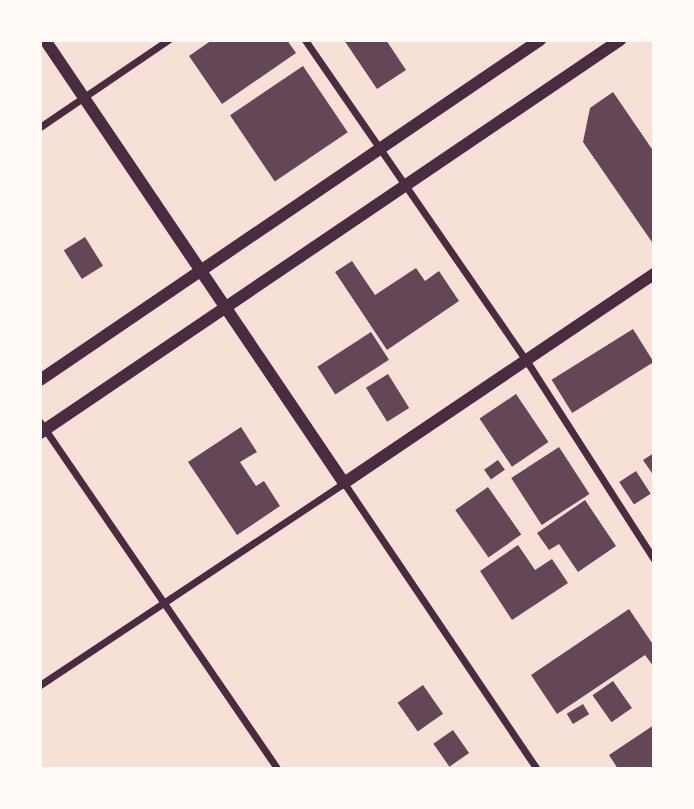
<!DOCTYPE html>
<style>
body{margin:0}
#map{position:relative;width:694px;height:809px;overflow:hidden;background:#f7e1d7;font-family:Cabin,sans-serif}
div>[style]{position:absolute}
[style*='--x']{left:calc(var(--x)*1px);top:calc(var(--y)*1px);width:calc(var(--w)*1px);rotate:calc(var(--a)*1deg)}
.building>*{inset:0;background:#644757;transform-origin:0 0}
.minor>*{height:7px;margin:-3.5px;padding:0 3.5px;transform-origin:3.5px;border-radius:3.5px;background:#4a2c40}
.tertiary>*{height:12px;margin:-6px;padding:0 6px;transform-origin:6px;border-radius:6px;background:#4a2c40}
span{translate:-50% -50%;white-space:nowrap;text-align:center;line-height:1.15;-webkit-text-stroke:5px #fffaf5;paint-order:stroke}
.frame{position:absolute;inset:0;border:42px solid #fffaf5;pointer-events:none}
</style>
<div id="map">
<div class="building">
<div style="clip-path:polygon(212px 40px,287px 40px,296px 53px,222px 104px,189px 56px)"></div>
<div style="clip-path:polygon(344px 40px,386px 40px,406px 70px,377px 89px)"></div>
<div style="left:303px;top:66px;width:80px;height:88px;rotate:56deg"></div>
<div style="clip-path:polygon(613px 92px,654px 152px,654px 245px,583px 142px,590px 108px)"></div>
<div style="left:85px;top:237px;width:34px;height:25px;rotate:58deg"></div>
<div style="clip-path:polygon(352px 261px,375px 295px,416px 268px,425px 281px,439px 271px,459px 301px,387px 350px,335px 272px)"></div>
<div style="left:633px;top:329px;width:39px;height:96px;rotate:58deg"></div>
<div style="left:371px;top:332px;width:33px;height:64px;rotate:57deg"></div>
<div style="left:388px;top:374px;width:40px;height:26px;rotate:58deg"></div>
<div style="left:516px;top:394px;width:58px;height:44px;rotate:56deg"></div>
<div style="clip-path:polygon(241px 427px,257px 452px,240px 462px,256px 486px,264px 481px,280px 506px,237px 535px,188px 462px)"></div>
<div style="left:559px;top:447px;width:56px;height:57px;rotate:57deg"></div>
<div style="clip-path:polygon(654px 453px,654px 476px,643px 460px)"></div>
<div style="left:498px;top:460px;width:12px;height:17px;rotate:55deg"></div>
<div style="left:636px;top:471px;width:27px;height:20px;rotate:57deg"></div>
<div style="left:488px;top:487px;width:58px;height:40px;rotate:55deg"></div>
<div style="clip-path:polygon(585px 500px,616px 546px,578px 572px,559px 544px,549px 550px,537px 533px)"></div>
<div style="clip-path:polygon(518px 545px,535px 570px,552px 559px,568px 583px,512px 620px,480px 571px)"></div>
<div style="clip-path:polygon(629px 609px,654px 646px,654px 667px,645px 655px,557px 714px,531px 675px)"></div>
<div style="left:613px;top:681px;width:33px;height:25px;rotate:55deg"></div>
<div style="left:423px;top:685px;width:35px;height:31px;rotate:55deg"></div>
<div style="left:583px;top:704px;width:12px;height:19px;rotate:59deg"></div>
<div style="clip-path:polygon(654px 725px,654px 769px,618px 769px,609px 755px)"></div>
<div style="left:453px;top:730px;width:28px;height:24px;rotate:55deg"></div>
</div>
<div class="minor">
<div style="--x:305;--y:40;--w:389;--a:55.4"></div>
<div style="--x:526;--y:360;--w:237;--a:57.3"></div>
<div style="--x:40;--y:127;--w:155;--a:-34.2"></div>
<div style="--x:40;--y:422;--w:421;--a:55.6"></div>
<div style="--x:40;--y:685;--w:365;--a:-33.6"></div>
<div style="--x:344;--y:483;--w:345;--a:56"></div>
</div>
<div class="tertiary">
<div style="--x:45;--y:40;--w:534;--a:55.98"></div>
<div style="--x:344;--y:483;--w:374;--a:-34"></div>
<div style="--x:40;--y:380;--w:605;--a:-34.22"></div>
<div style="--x:40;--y:433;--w:701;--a:-34.12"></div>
</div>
<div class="frame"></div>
</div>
